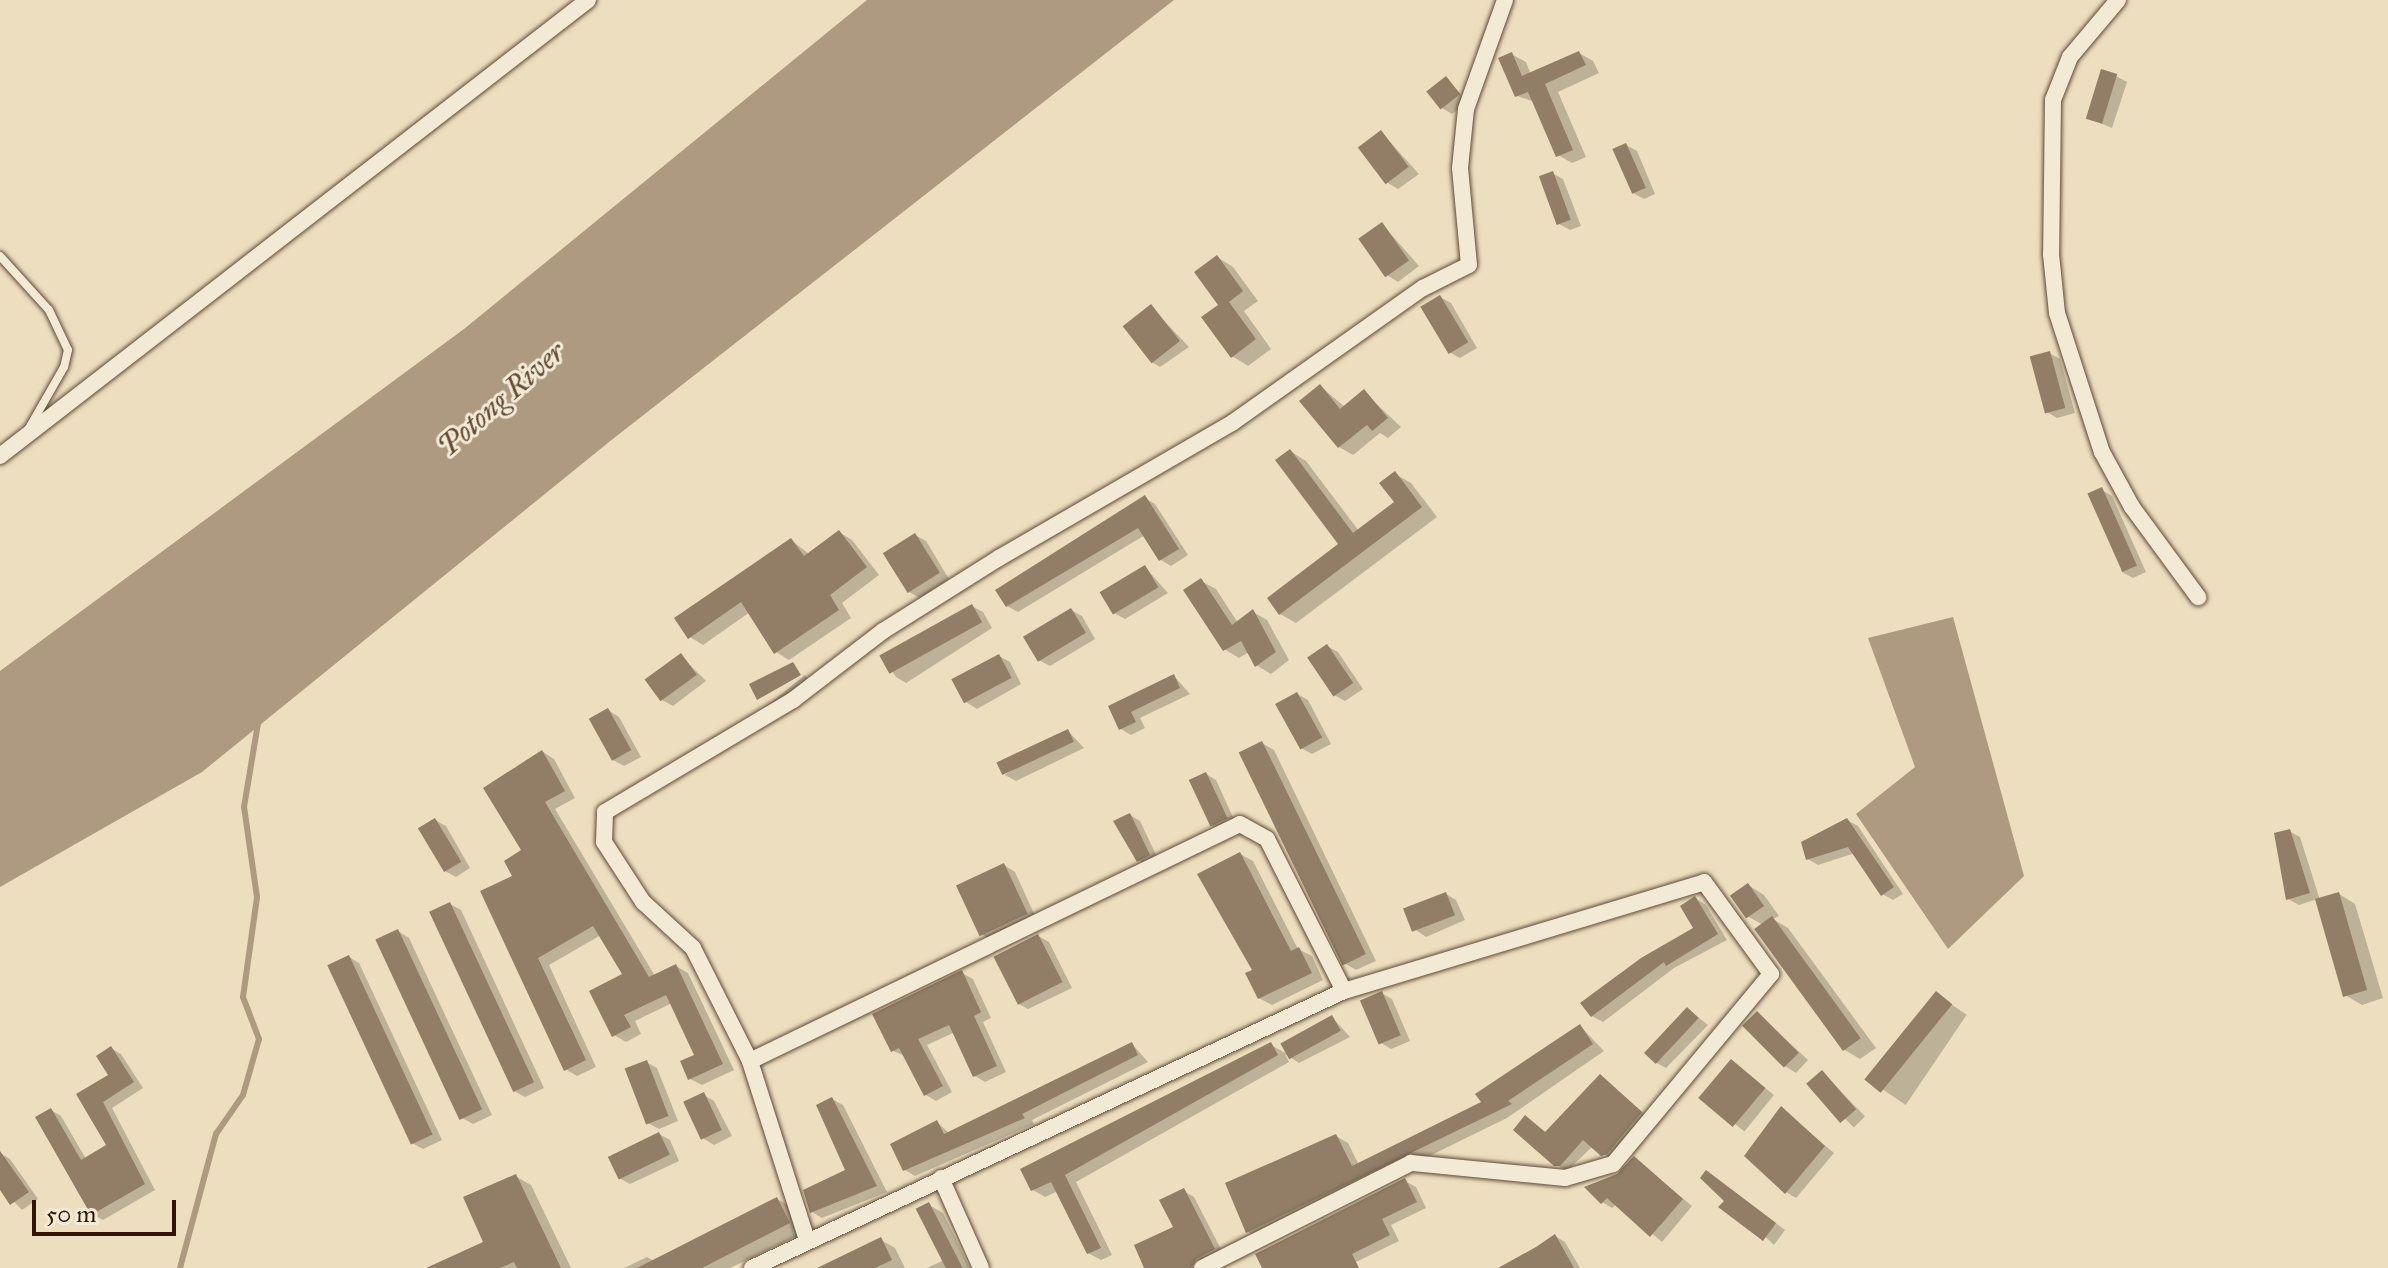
<!DOCTYPE html>
<style>
body{margin:0}
#map{position:relative;width:2388px;height:1268px;overflow:hidden;background:#eddebf;font-family:"IM FELL Great Primer",serif}
div>[style]{position:absolute}
[style*='--x']{left:calc(var(--x)*1px);top:calc(var(--y)*1px);width:calc(var(--w)*1px);rotate:calc(var(--a)*1deg)}
.water>*{inset:0;background:#ad9a80}
.shadow>*{inset:0;background:#0003;transform-origin:0 0}
.stream>*{height:6px;margin:-3px;padding:0 3px;transform-origin:3px;border-radius:3px;background:#ad9a80}
.building>*{inset:0;background:#927e67;transform-origin:0 0}
.roads{filter:drop-shadow(0 0 2px #5f4935) drop-shadow(0 0 2px #5f4935)}
.lane>*{height:8px;margin:-4px;padding:0 4px;transform-origin:4px;border-radius:4px;background:#f3ead5}
.street>*{height:16px;margin:-8px;padding:0 8px;transform-origin:8px;border-radius:8px;background:#f3ead5}
span{translate:-50% -50%;white-space:nowrap;text-align:center;line-height:1.15;-webkit-text-stroke:6px #f3ead5;paint-order:stroke}
.water-label{font-size:30px;color:#624b37;font-style:italic}
.scale{position:absolute;left:32px;top:1200px;width:144px;height:36px;box-sizing:border-box;border:4px solid #301707;border-top:0;padding-left:10px;font-size:24px;line-height:28px;white-space:nowrap;color:#301707;-webkit-text-stroke:6px #f3ead5;paint-order:stroke}
</style>
<div id="map">
<div class="water">
<div style="clip-path:polygon(867px 0,1174px 0,609px 442px,202px 772px,0 887px,0 671px,464px 329px)"></div>
<div style="clip-path:polygon(1953px 617px,2024px 876px,1948px 949px,1856px 814px,1915px 767px,1868px 638px)"></div>
</div>
<div class="shadow">
<div style="clip-path:polygon(1579px 53px,1593px 61px,1599px 73px,1558px 92px,1586px 157px,1572px 163px,1558px 155px,1535px 102px,1517px 96px,1511px 54px,1526px 62px,1531px 75px)"></div>
<div style="clip-path:polygon(2116px 76px,2127px 82px,2112px 128px,2087px 118px)"></div>
<div style="clip-path:polygon(1446px 78px,1468px 102px,1452px 114px,1442px 108px)"></div>
<div style="clip-path:polygon(1381px 132px,1419px 174px,1398px 189px,1388px 183px)"></div>
<div style="clip-path:polygon(1626px 145px,1637px 151px,1655px 194px,1644px 199px,1633px 193px)"></div>
<div style="clip-path:polygon(1552px 173px,1563px 179px,1581px 226px,1570px 230px,1559px 224px)"></div>
<div style="clip-path:polygon(1382px 224px,1419px 266px,1398px 282px,1387px 275px)"></div>
<div style="clip-path:polygon(1217px 257px,1233px 267px,1258px 301px,1244px 311px,1271px 349px,1248px 366px,1232px 356px)"></div>
<div style="clip-path:polygon(1440px 297px,1451px 303px,1477px 348px,1460px 358px,1449px 352px)"></div>
<div style="clip-path:polygon(1151px 307px,1189px 347px,1160px 367px,1150px 361px)"></div>
<div style="clip-path:polygon(2049px 353px,2060px 359px,2075px 413px,2057px 418px,2047px 412px)"></div>
<div style="clip-path:polygon(1320px 386px,1345px 407px,1364px 392px,1401px 427px,1388px 438px,1380px 433px,1353px 455px,1339px 447px)"></div>
<div style="clip-path:polygon(1290px 451px,1306px 461px,1359px 531px,1396px 503px,1395px 474px,1411px 483px,1437px 517px,1296px 623px,1280px 614px,1341px 545px)"></div>
<div style="clip-path:polygon(2102px 490px,2112px 496px,2146px 572px,2133px 578px,2122px 572px)"></div>
<div style="clip-path:polygon(1145px 498px,1155px 504px,1188px 555px,1171px 566px,1161px 560px,1145px 535px,1018px 612px,1007px 606px)"></div>
<div style="clip-path:polygon(839px 532px,852px 540px,879px 575px,842px 603px,851px 618px,789px 660px,776px 652px,750px 612px,703px 645px,690px 637px,791px 540px,809px 554px)"></div>
<div style="clip-path:polygon(915px 535px,926px 541px,949px 579px,920px 598px,909px 592px)"></div>
<div style="clip-path:polygon(1145px 567px,1168px 593px,1125px 619px,1114px 613px)"></div>
<div style="clip-path:polygon(1201px 581px,1216px 589px,1238px 623px,1253px 612px,1267px 620px,1289px 660px,1271px 674px,1256px 665px,1249px 652px,1239px 658px,1224px 649px)"></div>
<div style="clip-path:polygon(972px 606px,983px 612px,992px 628px,906px 683px,896px 677px,887px 663px)"></div>
<div style="clip-path:polygon(1071px 610px,1082px 616px,1095px 639px,1050px 666px,1039px 660px)"></div>
<div style="clip-path:polygon(1327px 646px,1338px 652px,1363px 689px,1345px 701px,1334px 695px)"></div>
<div style="clip-path:polygon(681px 656px,706px 681px,673px 706px,662px 700px)"></div>
<div style="clip-path:polygon(999px 656px,1010px 662px,1021px 684px,977px 709px,966px 702px)"></div>
<div style="left:805px;top:675px;width:6px;height:51px;rotate:51deg"></div>
<div style="clip-path:polygon(1174px 676px,1190px 694px,1140px 718px,1145px 728px,1131px 735px,1121px 729px,1110px 707px)"></div>
<div style="clip-path:polygon(1297px 694px,1308px 700px,1331px 744px,1312px 754px,1301px 748px)"></div>
<div style="clip-path:polygon(608px 710px,619px 717px,641px 757px,624px 766px,613px 760px)"></div>
<div style="clip-path:polygon(1068px 731px,1084px 748px,1016px 781px,1005px 775px)"></div>
<div style="clip-path:polygon(1262px 743px,1274px 750px,1376px 961px,1356px 970px,1344px 963px)"></div>
<div style="clip-path:polygon(543px 752px,554px 759px,575px 798px,555px 809px,655px 976px,676px 966px,688px 973px,734px 1070px,702px 1085px,690px 1079px,697px 1056px,672px 1003px,635px 1021px,641px 1034px,626px 1042px,614px 1035px,624px 975px,601px 935px,549px 965px,596px 1067px,577px 1076px,565px 1069px,515px 876px)"></div>
<div style="clip-path:polygon(1206px 774px,1216px 780px,1236px 824px,1222px 831px,1211px 825px)"></div>
<div style="clip-path:polygon(1130px 815px,1140px 821px,1159px 861px,1149px 866px,1138px 860px)"></div>
<div style="clip-path:polygon(435px 820px,446px 826px,470px 868px,456px 877px,445px 871px)"></div>
<div style="clip-path:polygon(1847px 820px,1858px 826px,1903px 894px,1893px 900px,1882px 894px,1855px 853px,1818px 865px,1808px 859px)"></div>
<div style="clip-path:polygon(2289px 831px,2300px 837px,2320px 900px,2339px 894px,2355px 904px,2383px 998px,2362px 1005px,2345px 995px,2317px 899px,2299px 905px,2288px 899px)"></div>
<div style="clip-path:polygon(1240px 854px,1253px 861px,1298px 949px,1312px 956px,1323px 980px,1272px 1005px,1259px 998px)"></div>
<div style="clip-path:polygon(1004px 865px,1015px 872px,1037px 920px,994px 942px,983px 935px)"></div>
<div style="clip-path:polygon(1748px 885px,1764px 895px,1779px 916px,1773px 919px,1788px 928px,1876px 1048px,1860px 1059px,1843px 1049px,1765px 926px,1747px 916px)"></div>
<div style="clip-path:polygon(1446px 894px,1456px 900px,1465px 920px,1426px 937px,1416px 930px)"></div>
<div style="clip-path:polygon(1695px 898px,1706px 905px,1727px 940px,1674px 968px,1603px 1022px,1592px 1016px,1696px 929px)"></div>
<div style="clip-path:polygon(450px 904px,461px 910px,544px 1088px,525px 1097px,514px 1091px)"></div>
<div style="clip-path:polygon(398px 931px,409px 938px,492px 1115px,473px 1124px,462px 1118px)"></div>
<div style="clip-path:polygon(1038px 936px,1049px 942px,1072px 988px,1028px 1009px,1017px 1003px)"></div>
<div style="clip-path:polygon(349px 957px,359px 963px,442px 1140px,423px 1149px,412px 1143px)"></div>
<div style="clip-path:polygon(962px 973px,973px 979px,991px 1018px,983px 1022px,1006px 1072px,985px 1082px,975px 1076px,955px 1032px,927px 1045px,952px 1092px,936px 1101px,926px 1095px,905px 1056px,893px 1051px)"></div>
<div style="clip-path:polygon(1381px 993px,1392px 999px,1410px 1041px,1391px 1049px,1381px 1043px)"></div>
<div style="left:1936px;top:994px;width:37px;height:109px;rotate:34deg"></div>
<div style="clip-path:polygon(1688px 1009px,1708px 1025px,1666px 1068px,1655px 1062px)"></div>
<div style="clip-path:polygon(1757px 1013px,1808px 1060px,1796px 1073px,1785px 1066px)"></div>
<div style="clip-path:polygon(1332px 1017px,1350px 1037px,1299px 1063px,1285px 1054px,1289px 1062px,1076px 1182px,1112px 1255px,1101px 1260px,1088px 1253px,1058px 1191px,1045px 1197px,1033px 1190px,1271px 1045px,1287px 1054px)"></div>
<div style="clip-path:polygon(1580px 1026px,1604px 1051px,1507px 1118px,1260px 1239px,1248px 1232px,1336px 1136px,1348px 1143px,1359px 1165px,1484px 1103px)"></div>
<div style="clip-path:polygon(1132px 1044px,1148px 1062px,1032px 1120px,1034px 1124px,915px 1176px,905px 1170px,937px 1122px,950px 1134px)"></div>
<div style="clip-path:polygon(111px 1048px,121px 1054px,143px 1088px,112px 1108px,155px 1190px,103px 1220px,92px 1214px,51px 1110px,61px 1116px,86px 1159px,109px 1146px,78px 1095px,111px 1075px)"></div>
<div style="left:1732px;top:1061px;width:54px;height:47px;rotate:39deg"></div>
<div style="clip-path:polygon(646px 1062px,657px 1068px,678px 1121px,659px 1129px,648px 1123px)"></div>
<div style="left:1822px;top:1073px;width:61px;height:16px;rotate:45deg"></div>
<div style="clip-path:polygon(1600px 1077px,1651px 1119px,1613px 1160px,1593px 1146px,1567px 1171px,1556px 1164px,1526px 1118px,1547px 1133px)"></div>
<div style="clip-path:polygon(704px 1095px,714px 1101px,732px 1136px,714px 1145px,704px 1139px)"></div>
<div style="clip-path:polygon(832px 1099px,843px 1105px,887px 1192px,822px 1218px,812px 1212px,848px 1171px)"></div>
<div style="clip-path:polygon(1781px 1109px,1834px 1153px,1796px 1198px,1786px 1192px)"></div>
<div style="clip-path:polygon(659px 1134px,670px 1140px,679px 1161px,630px 1184px,619px 1178px)"></div>
<div style="clip-path:polygon(0 1153px,10px 1159px,38px 1199px,22px 1210px,0 1187px)"></div>
<div style="clip-path:polygon(1634px 1158px,1692px 1206px,1662px 1242px,1617px 1204px,1612px 1208px,1602px 1202px)"></div>
<div style="clip-path:polygon(515px 1176px,531px 1185px,571px 1268px,430px 1268px,486px 1243px)"></div>
<div style="clip-path:polygon(1717px 1179px,1785px 1230px,1774px 1245px,1727px 1201px)"></div>
<div style="clip-path:polygon(1405px 1181px,1416px 1187px,1426px 1208px,1391px 1225px,1399px 1241px,1354px 1263px,1264px 1268px)"></div>
<div style="clip-path:polygon(1184px 1191px,1194px 1197px,1224px 1255px,1203px 1268px,1147px 1268px,1175px 1228px)"></div>
<div style="clip-path:polygon(777px 1199px,798px 1210px,805px 1232px,730px 1268px,624px 1268px,647px 1257px,654px 1261px)"></div>
<div style="clip-path:polygon(929px 1205px,943px 1213px,970px 1268px,927px 1268px,944px 1260px)"></div>
<div style="clip-path:polygon(1555px 1236px,1565px 1242px,1580px 1268px,1502px 1268px)"></div>
<div style="clip-path:polygon(881px 1240px,895px 1248px,905px 1268px,824px 1268px)"></div>
</div>
<div class="stream">
<div style="--x:180;--y:1268;--w:139;--a:-75"></div>
<div style="--x:216;--y:1134;--w:47;--a:-55.3"></div>
<div style="--x:243;--y:1095;--w:58;--a:-74.1"></div>
<div style="--x:259;--y:1039;--w:45;--a:-110.9"></div>
<div style="--x:243;--y:997;--w:101;--a:-82"></div>
<div style="--x:257;--y:897;--w:91;--a:-98.2"></div>
<div style="--x:244;--y:807;--w:91;--a:-80.5"></div>
</div>
<div class="building">
<div style="clip-path:polygon(1579px 51px,1586px 65px,1545px 84px,1573px 150px,1556px 157px,1528px 92px,1515px 97px,1498px 58px,1512px 52px,1522px 76px)"></div>
<div style="left:2101px;top:69px;width:17px;height:52px;rotate:17deg"></div>
<div style="left:1446px;top:76px;width:23px;height:25px;rotate:52deg"></div>
<div style="left:1381px;top:130px;width:46px;height:29px;rotate:53deg"></div>
<div style="left:1626px;top:143px;width:49px;height:15px;rotate:66deg"></div>
<div style="left:1553px;top:171px;width:52px;height:15px;rotate:70deg"></div>
<div style="left:1382px;top:222px;width:47px;height:29px;rotate:55deg"></div>
<div style="clip-path:polygon(1217px 255px,1243px 291px,1229px 302px,1256px 339px,1231px 358px,1201px 317px,1218px 305px,1194px 272px)"></div>
<div style="left:1440px;top:295px;width:55px;height:23px;rotate:59deg"></div>
<div style="left:1151px;top:304px;width:47px;height:36px;rotate:52deg"></div>
<div style="left:2050px;top:351px;width:59px;height:21px;rotate:75deg"></div>
<div style="clip-path:polygon(1320px 384px,1340px 409px,1364px 389px,1388px 418px,1372px 431px,1367px 425px,1338px 448px,1299px 401px)"></div>
<div style="clip-path:polygon(1290px 449px,1353px 533px,1394px 502px,1379px 483px,1395px 471px,1422px 507px,1279px 615px,1267px 598px,1338px 544px,1275px 460px)"></div>
<div style="left:2102px;top:487px;width:86px;height:16px;rotate:66deg"></div>
<div style="clip-path:polygon(1145px 495px,1179px 549px,1159px 561px,1138px 528px,1006px 607px,995px 590px)"></div>
<div style="clip-path:polygon(839px 530px,867px 567px,830px 595px,839px 610px,774px 654px,741px 602px,688px 639px,674px 618px,791px 538px,804px 556px)"></div>
<div style="left:915px;top:533px;width:47px;height:38px;rotate:58deg"></div>
<div style="left:1145px;top:565px;width:26px;height:53px;rotate:59deg"></div>
<div style="clip-path:polygon(1201px 578px,1232px 625px,1253px 609px,1276px 652px,1255px 667px,1241px 641px,1223px 651px,1183px 590px)"></div>
<div style="left:972px;top:604px;width:21px;height:106px;rotate:61deg"></div>
<div style="left:1071px;top:608px;width:29px;height:56px;rotate:59deg"></div>
<div style="left:1327px;top:644px;width:47px;height:24px;rotate:56deg"></div>
<div style="left:681px;top:653px;width:27px;height:45px;rotate:54deg"></div>
<div style="left:999px;top:654px;width:27px;height:54px;rotate:62deg"></div>
<div style="clip-path:polygon(793px 662px,801px 675px,757px 700px,749px 684px)"></div>
<div style="clip-path:polygon(1174px 674px,1180px 688px,1131px 712px,1136px 722px,1119px 730px,1108px 706px)"></div>
<div style="left:1297px;top:692px;width:52px;height:25px;rotate:61deg"></div>
<div style="left:608px;top:708px;width:48px;height:22px;rotate:61deg"></div>
<div style="left:1068px;top:729px;width:14px;height:79px;rotate:65deg"></div>
<div style="left:1262px;top:741px;width:237px;height:26px;rotate:64deg"></div>
<div style="clip-path:polygon(542px 750px,565px 791px,545px 802px,649px 977px,676px 964px,723px 1064px,688px 1080px,680px 1061px,694px 1055px,666px 995px,624px 1015px,631px 1027px,612px 1037px,589px 991px,622px 974px,593px 926px,538px 958px,586px 1060px,564px 1071px,480px 891px,512px 876px,504px 861px,521px 850px,483px 788px)"></div>
<div style="left:1206px;top:772px;width:51px;height:19px;rotate:65deg"></div>
<div style="clip-path:polygon(1130px 813px,1150px 855px,1137px 862px,1113px 821px)"></div>
<div style="left:435px;top:818px;width:51px;height:20px;rotate:59deg"></div>
<div style="clip-path:polygon(1847px 818px,1894px 887px,1881px 896px,1848px 847px,1806px 860px,1801px 842px)"></div>
<div style="clip-path:polygon(2290px 829px,2310px 893px,2286px 900px,2274px 833px)"></div>
<div style="clip-path:polygon(1240px 852px,1291px 951px,1299px 947px,1312px 973px,1258px 999px,1245px 973px,1252px 970px,1197px 874px)"></div>
<div style="left:1004px;top:863px;width:56px;height:53px;rotate:65deg"></div>
<div style="left:1748px;top:883px;width:28px;height:22px;rotate:55deg"></div>
<div style="left:1446px;top:892px;width:25px;height:46px;rotate:69deg"></div>
<div style="left:2339px;top:892px;width:102px;height:25px;rotate:74deg"></div>
<div style="clip-path:polygon(1695px 896px,1718px 934px,1666px 966px,1664px 962px,1591px 1017px,1580px 1003px,1641px 958px,1693px 928px,1680px 906px)"></div>
<div style="left:450px;top:902px;width:199px;height:23px;rotate:65deg"></div>
<div style="left:1772px;top:916px;width:151px;height:22px;rotate:54deg"></div>
<div style="left:398px;top:929px;width:199px;height:25px;rotate:65deg"></div>
<div style="left:1038px;top:934px;width:54px;height:50px;rotate:63deg"></div>
<div style="left:349px;top:955px;width:198px;height:24px;rotate:65deg"></div>
<div style="clip-path:polygon(962px 970px,981px 1012px,974px 1016px,997px 1066px,973px 1077px,949px 1025px,918px 1039px,943px 1086px,924px 1096px,899px 1048px,891px 1052px,872px 1014px)"></div>
<div style="left:1382px;top:991px;width:48px;height:24px;rotate:67deg"></div>
<div style="left:1936px;top:991px;width:21px;height:114px;rotate:39deg"></div>
<div style="left:1687px;top:1007px;width:16px;height:63px;rotate:43deg"></div>
<div style="left:1757px;top:1011px;width:59px;height:21px;rotate:45deg"></div>
<div style="left:1332px;top:1015px;width:18px;height:59px;rotate:61deg"></div>
<div style="clip-path:polygon(1580px 1024px,1593px 1044px,1508px 1101px,1512px 1104px,1246px 1233px,1225px 1183px,1336px 1134px,1352px 1166px,1481px 1102px,1475px 1094px)"></div>
<div style="clip-path:polygon(1132px 1042px,1138px 1055px,1022px 1114px,1025px 1118px,903px 1171px,890px 1144px,937px 1120px,944px 1134px)"></div>
<div style="clip-path:polygon(1271px 1042px,1278px 1055px,1065px 1175px,1101px 1248px,1087px 1254px,1051px 1182px,1031px 1191px,1020px 1169px)"></div>
<div style="clip-path:polygon(111px 1046px,134px 1082px,103px 1102px,145px 1184px,91px 1215px,35px 1117px,51px 1108px,81px 1160px,106px 1145px,76px 1094px,108px 1075px,96px 1056px)"></div>
<div style="left:1731px;top:1059px;width:45px;height:51px;rotate:40deg"></div>
<div style="left:647px;top:1060px;width:60px;height:24px;rotate:69deg"></div>
<div style="left:1822px;top:1070px;width:52px;height:21px;rotate:49deg"></div>
<div style="clip-path:polygon(1600px 1074px,1642px 1112px,1607px 1154px,1601px 1156px,1583px 1140px,1560px 1166px,1554px 1166px,1513px 1130px,1525px 1115px,1545px 1132px)"></div>
<div style="left:704px;top:1092px;width:42px;height:23px;rotate:65deg"></div>
<div style="clip-path:polygon(832px 1097px,877px 1186px,810px 1213px,803px 1190px,845px 1170px,816px 1105px)"></div>
<div style="clip-path:polygon(1781px 1106px,1825px 1146px,1785px 1194px,1744px 1156px)"></div>
<div style="left:659px;top:1132px;width:25px;height:57px;rotate:64deg"></div>
<div style="clip-path:polygon(0 1151px,29px 1192px,10px 1205px,0 1190px)"></div>
<div style="clip-path:polygon(1634px 1156px,1683px 1199px,1650px 1237px,1607px 1198px,1601px 1204px,1584px 1187px,1617px 1174px)"></div>
<div style="clip-path:polygon(1706px 1170px,1776px 1223px,1763px 1241px,1718px 1207px,1724px 1201px,1700px 1178px)"></div>
<div style="clip-path:polygon(516px 1174px,561px 1268px,517px 1268px,514px 1262px,500px 1268px,426px 1268px,483px 1242px,463px 1197px)"></div>
<div style="clip-path:polygon(1405px 1178px,1417px 1202px,1382px 1219px,1390px 1235px,1352px 1254px,1359px 1268px,1262px 1268px,1255px 1254px)"></div>
<div style="clip-path:polygon(1184px 1188px,1215px 1249px,1196px 1259px,1191px 1268px,1144px 1268px,1134px 1245px,1173px 1227px,1159px 1200px)"></div>
<div style="clip-path:polygon(777px 1197px,790px 1223px,702px 1268px,637px 1268px)"></div>
<div style="left:929px;top:1202px;width:74px;height:15px;rotate:63deg"></div>
<div style="clip-path:polygon(1555px 1234px,1574px 1268px,1498px 1268px,1536px 1247px)"></div>
<div style="clip-path:polygon(881px 1237px,892px 1260px,875px 1268px,817px 1268px)"></div>
</div>
<div class="roads">
<div class="lane">
<div style="--x:0;--y:256;--w:73;--a:47.8"></div>
<div style="--x:49;--y:310;--w:44;--a:64.6"></div>
<div style="--x:68;--y:350;--w:17;--a:103"></div>
<div style="--x:64;--y:367;--w:78;--a:119.8"></div>
</div>
<div class="street">
<div style="--x:2118;--y:0;--w:75;--a:130.1"></div>
<div style="--x:2070;--y:57;--w:46;--a:111.6"></div>
<div style="--x:2053;--y:100;--w:154;--a:90.7"></div>
<div style="--x:2051;--y:254;--w:59;--a:84.2"></div>
<div style="--x:2057;--y:313;--w:146;--a:72.1"></div>
<div style="--x:2102;--y:452;--w:63;--a:61.4"></div>
<div style="--x:2132;--y:507;--w:112;--a:53.7"></div>
<div style="--x:0;--y:456;--w:744;--a:-37.79"></div>
<div style="--x:750;--y:1061;--w:544;--a:-25.81"></div>
<div style="--x:1240;--y:824;--w:31;--a:29"></div>
<div style="--x:1267;--y:839;--w:170;--a:63.1"></div>
<div style="--x:941;--y:1178;--w:98;--a:66"></div>
<div style="--x:807;--y:1240;--w:188;--a:-107.7"></div>
<div style="--x:750;--y:1061;--w:127;--a:-116.8"></div>
<div style="--x:693;--y:948;--w:68;--a:-137.4"></div>
<div style="--x:643;--y:902;--w:72;--a:-123"></div>
<div style="--x:604;--y:842;--w:30;--a:-88"></div>
<div style="--x:605;--y:812;--w:219;--a:-30.8"></div>
<div style="--x:793;--y:700;--w:113;--a:-37.5"></div>
<div style="--x:883;--y:631;--w:137;--a:-32.2"></div>
<div style="--x:999;--y:558;--w:269;--a:-30.1"></div>
<div style="--x:1232;--y:423;--w:234;--a:-35.3"></div>
<div style="--x:1423;--y:288;--w:51;--a:-26.6"></div>
<div style="--x:1469;--y:265;--w:97;--a:-95.3"></div>
<div style="--x:1460;--y:168;--w:59;--a:-84.2"></div>
<div style="--x:1466;--y:109;--w:116;--a:-70.3"></div>
<div style="--x:752;--y:1268;--w:654;--a:-25.08"></div>
<div style="--x:1344;--y:991;--w:376;--a:-16.8"></div>
<div style="--x:1704;--y:882;--w:114;--a:53.9"></div>
<div style="--x:1771;--y:974;--w:247;--a:129.7"></div>
<div style="--x:1613;--y:1164;--w:50;--a:163.7"></div>
<div style="--x:1565;--y:1178;--w:155;--a:-174.4"></div>
<div style="--x:1411;--y:1163;--w:234;--a:153.3"></div>
</div>
</div>
<div class="water-label">
<span style="left:501px;top:399px;rotate:-41deg">Potong River</span>
</div>
<div class="scale">50 m</div>
</div>
